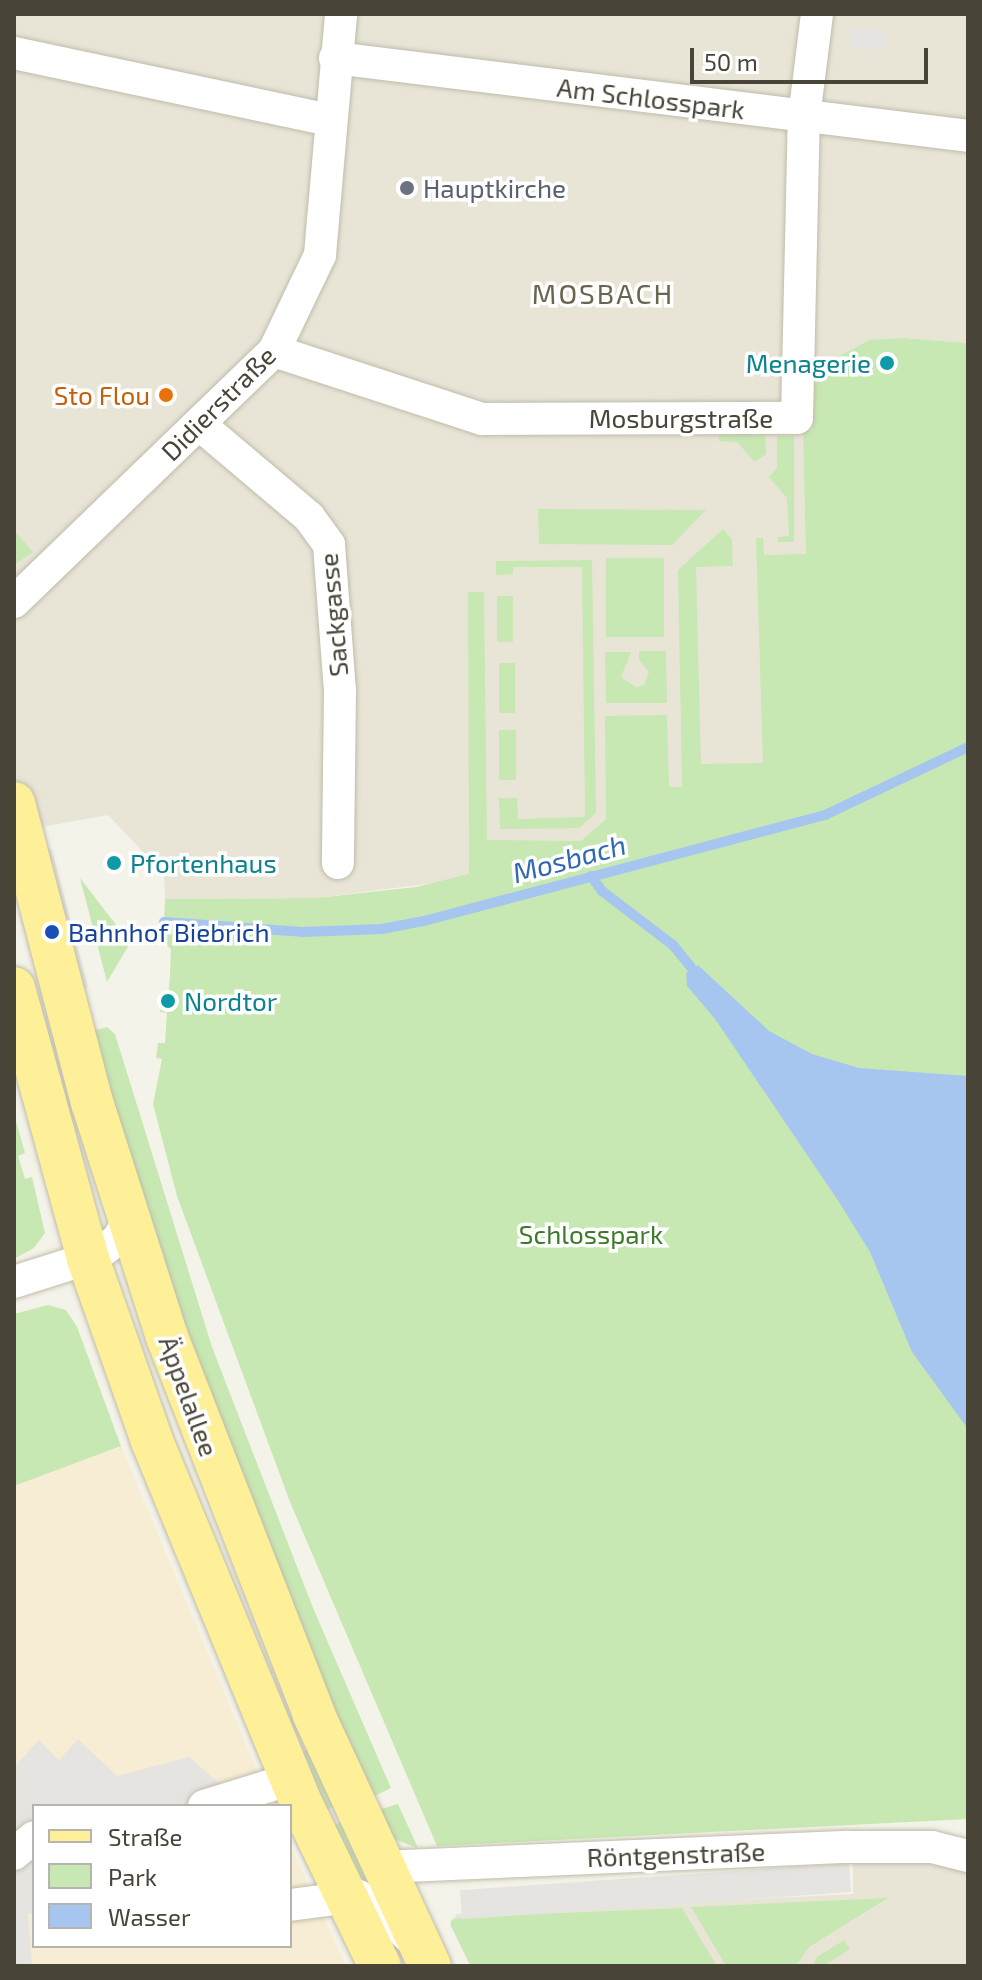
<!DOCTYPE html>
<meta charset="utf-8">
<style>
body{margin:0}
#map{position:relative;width:982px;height:1980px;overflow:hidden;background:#f4f3e9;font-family:"Exo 2",sans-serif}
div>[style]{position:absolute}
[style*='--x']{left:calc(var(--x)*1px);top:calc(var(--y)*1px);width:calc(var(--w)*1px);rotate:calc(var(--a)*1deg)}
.residential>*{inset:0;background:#e8e5d7}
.commercial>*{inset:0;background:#f6edd4}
.green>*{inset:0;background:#c7e8b2;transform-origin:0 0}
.parking>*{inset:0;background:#e6e4e0;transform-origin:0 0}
.water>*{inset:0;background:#a6c6f0}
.stream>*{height:10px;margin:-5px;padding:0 5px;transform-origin:5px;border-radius:5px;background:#a6c6f0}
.roads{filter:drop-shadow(0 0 2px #c0bcab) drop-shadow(0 0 2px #c0bcab)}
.minor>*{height:32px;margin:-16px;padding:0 16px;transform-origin:16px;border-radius:16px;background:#fff}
.major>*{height:42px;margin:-21px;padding:0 21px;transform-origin:21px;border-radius:21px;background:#fdf099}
.dots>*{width:22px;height:22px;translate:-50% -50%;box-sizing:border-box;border:4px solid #fff;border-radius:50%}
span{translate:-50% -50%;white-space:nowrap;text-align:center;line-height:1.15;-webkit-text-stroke:7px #fff;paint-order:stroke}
.street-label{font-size:26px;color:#484437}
.worship-label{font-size:26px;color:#5b616d}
.left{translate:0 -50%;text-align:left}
.culture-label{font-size:26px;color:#0d838f}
.right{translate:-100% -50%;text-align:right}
.food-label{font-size:26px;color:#c56008}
.transit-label{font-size:26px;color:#164399}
.park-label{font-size:26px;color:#3c7a2a}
.neighbourhood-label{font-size:28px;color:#6b644e;letter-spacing:2px}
.water-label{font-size:28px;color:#3068b4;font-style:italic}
.frame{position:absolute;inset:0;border:16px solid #484437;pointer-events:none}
.legend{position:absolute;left:32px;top:1804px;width:260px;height:144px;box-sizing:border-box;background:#fff;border:2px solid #b6b4af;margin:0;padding:10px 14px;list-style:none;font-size:24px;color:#484437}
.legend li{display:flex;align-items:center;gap:16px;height:40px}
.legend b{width:40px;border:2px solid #b6b4af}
.scale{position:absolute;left:690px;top:48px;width:238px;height:36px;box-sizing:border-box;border:4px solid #484437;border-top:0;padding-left:10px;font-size:24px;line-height:28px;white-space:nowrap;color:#484437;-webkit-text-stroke:6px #fff;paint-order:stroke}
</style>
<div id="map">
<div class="residential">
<div style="clip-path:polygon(14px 14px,968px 14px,968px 343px,905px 338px,814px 369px,812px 563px,795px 776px,720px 807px,442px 882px,316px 898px,165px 899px,164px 874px,108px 815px,14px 832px)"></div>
<div style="clip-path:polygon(853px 1860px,968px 1863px,968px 1966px,470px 1966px,450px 1924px,457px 1914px,853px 1894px)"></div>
</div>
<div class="commercial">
<div style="clip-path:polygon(121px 1446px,272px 1806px,34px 1806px,34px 1946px,290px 1946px,290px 1845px,346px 1966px,14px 1966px,14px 1486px)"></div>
</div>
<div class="green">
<div style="clip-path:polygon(905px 338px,968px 343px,968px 1819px,437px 1846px,290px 1502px,177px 1196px,153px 1104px,162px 1059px,156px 1058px,158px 1043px,165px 1043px,167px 1013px,160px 1012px,162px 996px,168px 997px,170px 976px,171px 949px,163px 942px,165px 899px,316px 898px,416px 887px,469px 874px,468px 592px,484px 592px,487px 840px,581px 841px,606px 819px,605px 716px,667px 715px,669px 787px,682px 787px,678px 570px,723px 529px,732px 539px,733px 566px,696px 567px,701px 764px,763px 763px,756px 538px,763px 538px,764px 555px,806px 554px,803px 431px,812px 430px,814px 369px,870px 340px)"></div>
<div style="clip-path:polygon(765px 430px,766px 454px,755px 462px,737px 442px,719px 441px,719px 431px)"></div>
<div style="clip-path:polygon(777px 436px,794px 436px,794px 542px,778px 542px,778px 537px,789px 536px,787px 498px,769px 477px,777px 468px)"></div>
<div style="clip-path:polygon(538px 509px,706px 510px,672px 545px,539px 544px)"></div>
<div style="clip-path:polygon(14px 530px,33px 552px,14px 565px)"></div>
<div style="left:664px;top:558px;width:79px;height:58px;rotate:90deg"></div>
<div style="clip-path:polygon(592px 560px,596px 813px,579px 828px,500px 829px,499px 798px,517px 798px,518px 819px,585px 817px,582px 567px,513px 567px,513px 574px,496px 575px,496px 561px)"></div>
<div style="left:497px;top:596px;width:16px;height:46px"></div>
<div style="clip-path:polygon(639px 651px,666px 651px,667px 703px,606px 703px,605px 652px,631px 652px,621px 677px,636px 687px,644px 685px,649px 672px,639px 660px)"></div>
<div style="left:499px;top:663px;width:16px;height:50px"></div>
<div style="left:499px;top:730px;width:17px;height:50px"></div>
<div style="clip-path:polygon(80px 878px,130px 943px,107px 982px)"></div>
<div style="clip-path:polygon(107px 1027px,115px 1034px,212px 1347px,313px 1608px,391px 1788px,371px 1798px,214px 1419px,89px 1032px)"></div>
<div style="clip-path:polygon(14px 1114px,25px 1153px,18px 1156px,25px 1179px,32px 1177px,45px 1233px,34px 1248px,14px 1259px)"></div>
<div style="clip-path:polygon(48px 1305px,66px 1310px,77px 1327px,121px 1446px,14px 1486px,14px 1314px)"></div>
<div style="clip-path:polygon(306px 1749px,311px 1751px,337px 1807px,323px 1810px,301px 1754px)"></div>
<div style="clip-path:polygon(398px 1804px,418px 1848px,391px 1838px,381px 1809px)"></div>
<div style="left:343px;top:1821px;width:71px;height:13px;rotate:64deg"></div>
<div style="clip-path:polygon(888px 1898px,809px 1947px,796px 1966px,726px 1966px,691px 1907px)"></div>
<div style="clip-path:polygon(682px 1908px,717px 1966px,471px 1966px,451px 1926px,451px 1920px,464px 1917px)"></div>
<div style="clip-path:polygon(844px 1940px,850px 1949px,823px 1966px,812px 1966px,817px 1957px)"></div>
</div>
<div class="parking">
<div style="left:852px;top:28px;width:36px;height:19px;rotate:6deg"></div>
<div style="clip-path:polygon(43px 846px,52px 850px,88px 987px,77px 990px)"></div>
<div style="clip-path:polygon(78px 1739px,117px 1776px,189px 1757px,226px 1789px,216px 1806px,34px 1806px,34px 1913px,28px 1914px,32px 1966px,14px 1966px,14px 1767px,39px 1740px,59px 1760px)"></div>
<div style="left:849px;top:1863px;width:29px;height:390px;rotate:86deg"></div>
</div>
<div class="water">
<div style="clip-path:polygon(698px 965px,769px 1031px,812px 1054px,859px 1068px,968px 1076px,968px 1429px,912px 1352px,870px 1252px,839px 1202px,715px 1019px,687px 986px,686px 973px)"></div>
</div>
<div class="stream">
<div style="--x:591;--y:876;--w:19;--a:54"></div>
<div style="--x:602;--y:891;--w:89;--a:37.3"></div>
<div style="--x:673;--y:945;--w:28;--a:51"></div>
<div style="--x:164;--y:922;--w:138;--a:4.1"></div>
<div style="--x:302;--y:932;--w:80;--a:-2.1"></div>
<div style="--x:382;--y:929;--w:43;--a:-10.8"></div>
<div style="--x:424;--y:921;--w:415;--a:-14.8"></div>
<div style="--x:825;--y:815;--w:158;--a:-25.4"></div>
</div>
<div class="roads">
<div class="minor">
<div style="--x:14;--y:53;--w:322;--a:12"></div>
<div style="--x:335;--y:58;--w:638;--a:7.02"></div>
<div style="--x:274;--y:351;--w:219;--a:18.1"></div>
<div style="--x:482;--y:419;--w:315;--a:-0.2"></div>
<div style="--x:797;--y:418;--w:301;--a:-88.7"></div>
<div style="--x:804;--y:117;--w:104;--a:-82.8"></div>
<div style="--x:199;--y:424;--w:144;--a:40.2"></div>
<div style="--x:309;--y:517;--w:34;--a:54"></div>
<div style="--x:329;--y:545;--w:145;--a:85.7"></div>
<div style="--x:340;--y:690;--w:173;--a:90.7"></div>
<div style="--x:14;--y:602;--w:361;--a:-44"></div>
<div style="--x:274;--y:351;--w:106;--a:-64.4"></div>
<div style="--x:320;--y:255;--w:242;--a:-85"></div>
<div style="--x:14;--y:1282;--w:86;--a:-17.6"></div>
<div style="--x:96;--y:1256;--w:28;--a:-38"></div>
<div style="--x:118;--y:1239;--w:21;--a:-61"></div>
<div style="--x:204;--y:1806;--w:91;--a:-17.2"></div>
<div style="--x:14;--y:1854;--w:26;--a:-40"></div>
<div style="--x:382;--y:1867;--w:466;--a:-2.5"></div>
<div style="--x:848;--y:1847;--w:84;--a:0"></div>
<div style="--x:932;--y:1847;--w:37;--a:14"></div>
<div style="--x:290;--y:1905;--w:69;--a:-7.5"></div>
<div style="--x:358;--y:1896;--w:19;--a:28"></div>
<div style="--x:375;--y:1905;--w:48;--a:43.3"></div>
</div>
<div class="major">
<div style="--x:14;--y:803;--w:309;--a:75.4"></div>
<div style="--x:92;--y:1102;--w:247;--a:72.3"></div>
<div style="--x:167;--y:1337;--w:406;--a:68.7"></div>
<div style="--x:314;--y:1715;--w:277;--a:65.2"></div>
<div style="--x:14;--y:988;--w:281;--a:74.7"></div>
<div style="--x:88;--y:1259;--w:193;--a:70.6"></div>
<div style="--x:152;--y:1441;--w:398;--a:67.6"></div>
<div style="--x:304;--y:1809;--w:174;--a:64.2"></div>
</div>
</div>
<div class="dots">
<div style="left:407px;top:188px;background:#6b7280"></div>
<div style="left:887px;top:363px;background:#0f9aa8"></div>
<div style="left:166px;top:395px;background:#e8710a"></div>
<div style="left:114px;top:863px;background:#0f9aa8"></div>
<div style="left:52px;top:932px;background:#1a4fb4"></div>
<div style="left:168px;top:1001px;background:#0f9aa8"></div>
</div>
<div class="street-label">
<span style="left:651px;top:98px;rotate:7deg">Am Schlosspark</span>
<span style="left:218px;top:403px;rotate:-45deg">Didierstraße</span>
<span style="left:681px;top:418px">Mosburgstraße</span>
<span style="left:333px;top:615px;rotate:-95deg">Sackgasse</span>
<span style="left:189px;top:1396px;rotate:70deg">Äppelallee</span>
<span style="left:676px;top:1854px;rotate:-2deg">Röntgenstraße</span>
</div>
<div class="worship-label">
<span class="left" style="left:423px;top:188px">Hauptkirche</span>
</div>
<div class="culture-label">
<span class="right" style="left:871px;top:363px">Menagerie</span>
<span class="left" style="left:130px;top:863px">Pfortenhaus</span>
<span class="left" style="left:184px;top:1001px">Nordtor</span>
</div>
<div class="food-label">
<span class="right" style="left:150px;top:395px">Sto Flou</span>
</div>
<div class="transit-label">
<span class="left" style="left:68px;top:932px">Bahnhof Biebrich</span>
</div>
<div class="park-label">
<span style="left:591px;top:1234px">Schlosspark</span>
</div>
<div class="neighbourhood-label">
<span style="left:603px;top:293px">MOSBACH</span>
</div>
<div class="water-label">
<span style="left:569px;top:858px;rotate:-15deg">Mosbach</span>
</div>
<div class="frame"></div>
<ul class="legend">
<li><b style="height:10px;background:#fdf099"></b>Straße</li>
<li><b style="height:22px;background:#c7e8b2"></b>Park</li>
<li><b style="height:22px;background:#a6c6f0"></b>Wasser</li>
</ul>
<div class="scale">50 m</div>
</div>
